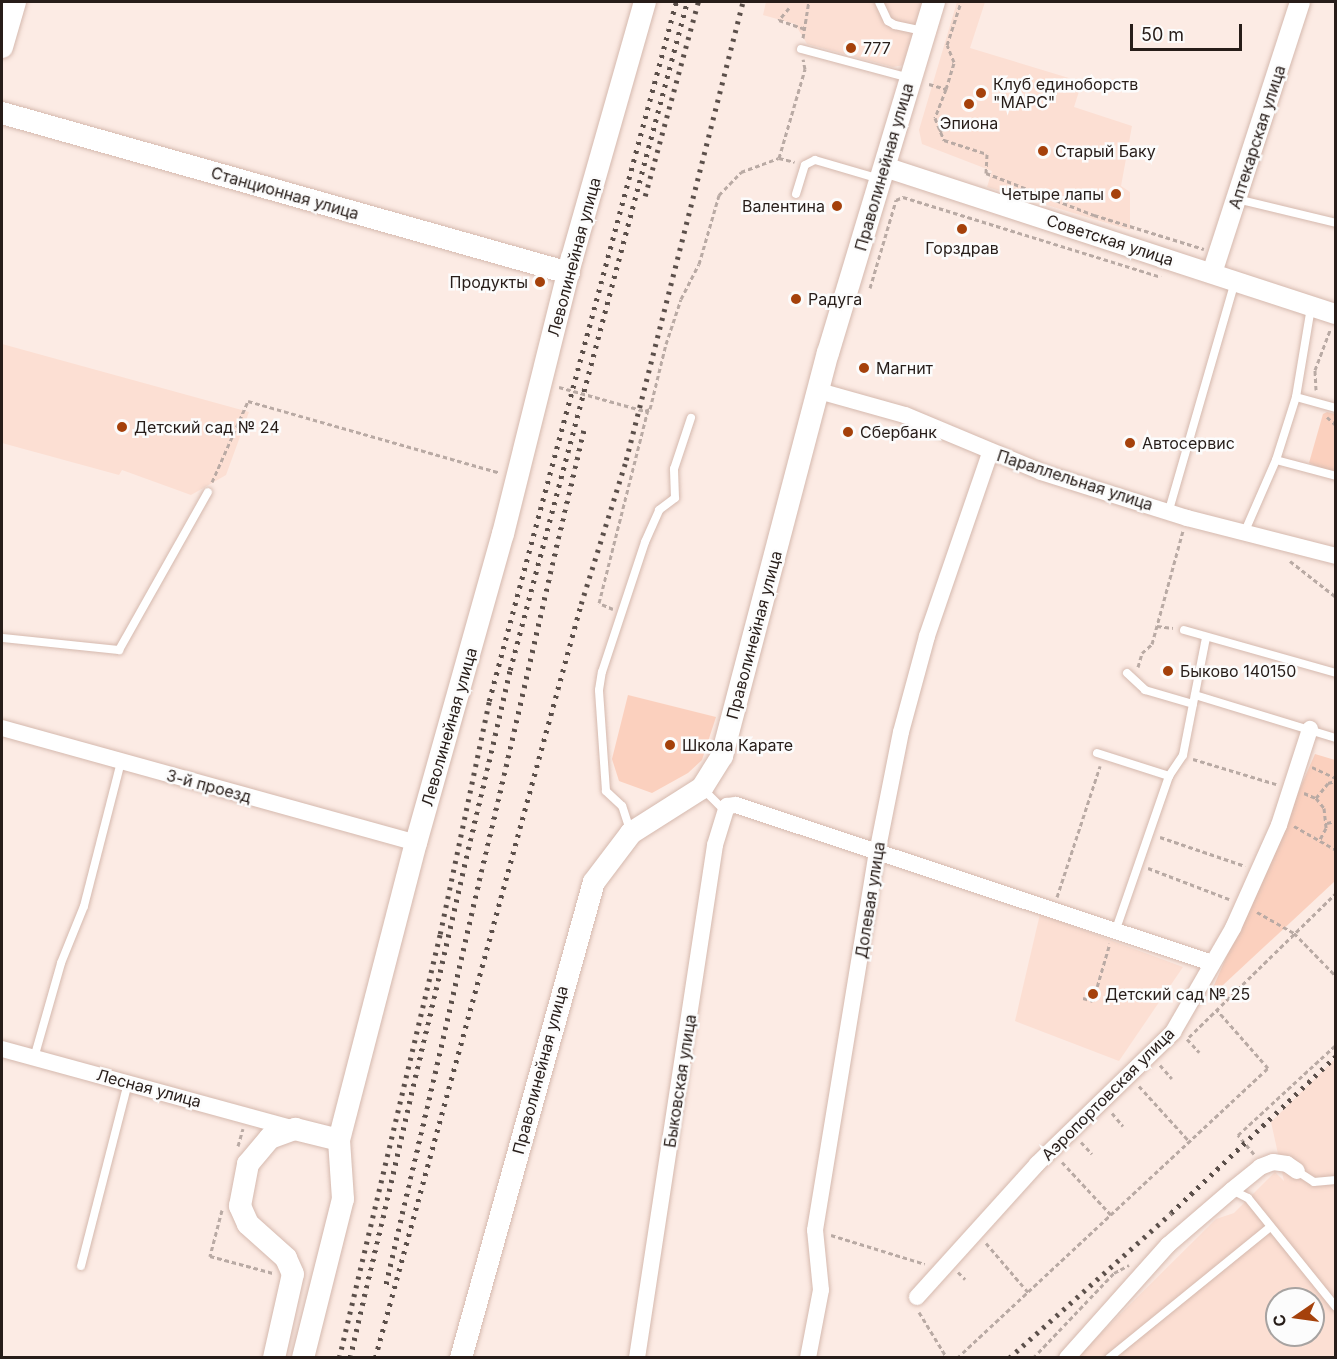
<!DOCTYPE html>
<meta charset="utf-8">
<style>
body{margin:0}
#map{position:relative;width:1337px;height:1359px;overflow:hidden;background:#fcebe4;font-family:Inter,sans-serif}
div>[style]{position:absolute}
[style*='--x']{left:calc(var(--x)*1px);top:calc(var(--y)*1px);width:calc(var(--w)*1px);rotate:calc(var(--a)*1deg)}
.built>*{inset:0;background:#fcdfd3}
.green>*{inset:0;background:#fbd0be}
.path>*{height:3px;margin-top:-1.5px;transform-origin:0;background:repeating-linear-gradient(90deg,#b9aaa4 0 4.5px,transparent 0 7.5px)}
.roads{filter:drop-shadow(0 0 2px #d5b9ae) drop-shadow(0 0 2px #d5b9ae)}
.service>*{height:8px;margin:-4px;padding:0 4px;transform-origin:4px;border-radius:4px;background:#fff}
.minor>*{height:16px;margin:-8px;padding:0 8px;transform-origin:8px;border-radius:8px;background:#fff}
.tertiary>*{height:20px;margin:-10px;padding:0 10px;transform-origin:10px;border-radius:10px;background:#fff}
.secondary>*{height:22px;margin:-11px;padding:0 11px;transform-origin:11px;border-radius:11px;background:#fff}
.rail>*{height:4.5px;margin-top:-2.25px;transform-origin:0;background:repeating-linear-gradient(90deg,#5b4f4a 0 3px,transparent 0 9px)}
.dots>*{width:16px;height:16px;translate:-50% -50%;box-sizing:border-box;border:3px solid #fcfcfc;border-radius:50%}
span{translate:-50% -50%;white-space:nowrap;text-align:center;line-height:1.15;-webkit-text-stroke:5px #fcfcfc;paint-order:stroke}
.poi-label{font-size:16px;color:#271d19}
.left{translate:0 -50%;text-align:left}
.right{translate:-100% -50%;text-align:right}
.street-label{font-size:16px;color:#271d19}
.frame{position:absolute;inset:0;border:3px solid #271d19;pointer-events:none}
.north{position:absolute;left:1265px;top:1287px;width:60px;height:60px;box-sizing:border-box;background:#fcfcfc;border:2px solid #a7a3a1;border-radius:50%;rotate:257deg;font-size:16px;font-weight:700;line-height:24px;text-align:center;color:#271d19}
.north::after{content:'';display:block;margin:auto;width:21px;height:27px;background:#a5410b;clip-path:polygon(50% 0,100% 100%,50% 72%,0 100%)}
.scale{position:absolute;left:1130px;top:24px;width:112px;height:27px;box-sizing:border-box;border:3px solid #271d19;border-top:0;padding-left:8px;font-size:18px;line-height:21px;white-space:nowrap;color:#271d19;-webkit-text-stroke:4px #fcfcfc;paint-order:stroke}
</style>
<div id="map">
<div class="built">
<div style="clip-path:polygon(766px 2px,926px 2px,904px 65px,893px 67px,807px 44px,795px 24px,763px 15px)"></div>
<div style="clip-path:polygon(957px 2px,985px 2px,970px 48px,1082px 82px,1074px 107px,1132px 126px,1121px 186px,1130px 192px,1130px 230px,987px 187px,992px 171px,922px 144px,919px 130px)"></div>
<div style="clip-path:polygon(2px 344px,249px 412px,226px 475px,191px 495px,122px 470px,119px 475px,2px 443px)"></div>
<div style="clip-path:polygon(1040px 914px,1183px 967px,1119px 1061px,1015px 1021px)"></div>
<div style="clip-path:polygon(evenodd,1335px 1059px,1335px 1357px,1076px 1358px,1216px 1219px,1234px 1213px,1275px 1172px,1284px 1181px,1271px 1122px,1335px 1059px,1277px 1299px,1313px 1299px,1313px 1335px,1277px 1335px,1277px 1299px)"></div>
</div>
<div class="green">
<div style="clip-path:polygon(1327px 412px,1335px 414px,1335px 474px,1309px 463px,1323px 414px)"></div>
<div style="clip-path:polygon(628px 695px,716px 717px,702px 760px,688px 773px,652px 793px,619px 781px,612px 759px)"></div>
<div style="clip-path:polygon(1315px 754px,1335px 760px,1335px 881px,1208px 999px)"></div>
</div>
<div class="path">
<div style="--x:789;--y:8;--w:16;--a:130"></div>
<div style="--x:779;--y:20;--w:28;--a:19"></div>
<div style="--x:803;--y:38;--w:36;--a:-81"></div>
<div style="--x:929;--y:84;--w:18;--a:16"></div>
<div style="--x:946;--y:89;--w:31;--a:111"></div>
<div style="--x:935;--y:118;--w:24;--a:68"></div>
<div style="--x:944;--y:140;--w:45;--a:18"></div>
<div style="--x:987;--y:154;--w:19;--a:93"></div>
<div style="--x:986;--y:173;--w:116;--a:21.3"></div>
<div style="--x:1094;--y:215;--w:115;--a:17.2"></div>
<div style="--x:946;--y:89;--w:28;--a:-73"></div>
<div style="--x:954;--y:62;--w:18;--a:-112"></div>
<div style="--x:947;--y:45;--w:45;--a:-72"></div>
<div style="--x:939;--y:131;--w:7;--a:-27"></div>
<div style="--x:779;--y:158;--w:16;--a:14"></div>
<div style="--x:870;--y:288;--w:92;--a:-73.5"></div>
<div style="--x:896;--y:200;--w:8;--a:-23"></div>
<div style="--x:903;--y:197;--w:270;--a:17.2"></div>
<div style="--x:559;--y:387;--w:89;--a:15.6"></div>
<div style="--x:645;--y:411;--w:5;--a:-22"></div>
<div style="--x:650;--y:409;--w:67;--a:-76.2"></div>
<div style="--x:666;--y:344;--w:47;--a:-71.6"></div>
<div style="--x:681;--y:299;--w:39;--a:-63"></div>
<div style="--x:699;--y:264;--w:72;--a:-73.8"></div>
<div style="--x:719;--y:195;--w:32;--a:-46"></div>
<div style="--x:741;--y:172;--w:40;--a:-20.2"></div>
<div style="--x:779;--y:158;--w:93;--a:-73.7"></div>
<div style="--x:805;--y:69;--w:10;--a:-101"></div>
<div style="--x:1316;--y:390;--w:20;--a:-93"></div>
<div style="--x:1315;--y:370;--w:43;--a:-69.4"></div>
<div style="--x:1327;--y:417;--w:12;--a:42"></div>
<div style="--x:212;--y:482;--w:89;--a:-66"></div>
<div style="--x:248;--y:401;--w:262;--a:15.9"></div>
<div style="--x:1290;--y:561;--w:58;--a:38"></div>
<div style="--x:613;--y:609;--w:15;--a:-157"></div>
<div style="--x:599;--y:603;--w:199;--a:-75.8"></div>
<div style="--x:1157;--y:626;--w:16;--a:7"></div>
<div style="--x:1138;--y:667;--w:15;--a:-74"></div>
<div style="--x:1142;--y:653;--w:13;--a:-42"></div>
<div style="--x:1152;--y:644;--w:117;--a:-74.7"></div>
<div style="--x:1193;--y:759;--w:87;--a:16.8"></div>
<div style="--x:1312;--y:767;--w:26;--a:25"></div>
<div style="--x:1304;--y:793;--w:13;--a:23"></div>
<div style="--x:1316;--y:798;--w:13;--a:51"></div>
<div style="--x:1324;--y:808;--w:20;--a:84"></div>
<div style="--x:1326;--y:828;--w:15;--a:118"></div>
<div style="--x:1316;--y:798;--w:19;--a:-51"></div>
<div style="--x:1328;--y:783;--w:8;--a:-14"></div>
<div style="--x:1327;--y:823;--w:9;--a:-13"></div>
<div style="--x:1294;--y:826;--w:48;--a:29.7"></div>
<div style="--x:1160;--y:837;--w:90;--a:18.8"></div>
<div style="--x:1148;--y:868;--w:87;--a:20.9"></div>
<div style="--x:1057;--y:897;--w:138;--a:-71.8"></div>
<div style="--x:1257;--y:912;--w:43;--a:29.6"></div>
<div style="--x:1294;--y:933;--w:60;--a:45.7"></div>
<div style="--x:1083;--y:998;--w:10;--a:17"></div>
<div style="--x:1093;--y:1001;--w:60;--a:-73.7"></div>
<div style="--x:1189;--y:1037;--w:206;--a:-44.4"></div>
<div style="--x:1187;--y:1039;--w:18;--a:47"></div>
<div style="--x:1160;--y:1065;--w:18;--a:49"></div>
<div style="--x:1139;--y:1086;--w:76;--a:47.7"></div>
<div style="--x:1112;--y:1113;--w:17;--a:50"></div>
<div style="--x:1081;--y:1142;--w:16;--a:47"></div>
<div style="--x:238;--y:1146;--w:18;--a:-74"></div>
<div style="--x:1254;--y:1154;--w:25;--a:-130"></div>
<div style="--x:1238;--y:1135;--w:133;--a:-42.6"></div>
<div style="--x:1062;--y:1162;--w:72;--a:47.2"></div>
<div style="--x:222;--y:1210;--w:48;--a:104.6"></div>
<div style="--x:210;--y:1256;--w:65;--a:15.1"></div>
<div style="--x:831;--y:1235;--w:98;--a:17.1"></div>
<div style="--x:986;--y:1243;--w:65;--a:49.4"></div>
<div style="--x:958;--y:1272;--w:10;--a:45"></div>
<div style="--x:919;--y:1312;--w:54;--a:58.7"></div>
<div style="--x:957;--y:1358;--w:425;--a:-43"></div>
<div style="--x:1268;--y:1068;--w:77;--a:-131.3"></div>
<div style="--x:1033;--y:1358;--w:117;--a:-46.4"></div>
<div style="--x:1114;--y:1273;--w:17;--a:-28"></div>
</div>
<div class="roads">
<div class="service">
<div style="--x:879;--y:2;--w:21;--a:65"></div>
<div style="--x:888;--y:21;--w:8;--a:30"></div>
<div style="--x:895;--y:25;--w:30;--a:12"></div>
<div style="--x:801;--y:49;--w:113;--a:14.9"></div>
<div style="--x:796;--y:194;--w:30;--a:-73"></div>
<div style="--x:805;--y:165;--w:11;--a:-27"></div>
<div style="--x:815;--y:160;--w:68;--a:16.3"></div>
<div style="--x:1237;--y:199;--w:102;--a:13.6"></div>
<div style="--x:1296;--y:397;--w:41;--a:15.4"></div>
<div style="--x:1276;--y:460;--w:62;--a:14.9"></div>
<div style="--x:1169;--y:510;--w:238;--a:-73.9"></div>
<div style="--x:1245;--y:531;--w:77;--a:-66.4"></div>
<div style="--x:1276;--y:460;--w:66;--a:-72.4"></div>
<div style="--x:1296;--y:397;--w:91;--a:-80.5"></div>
<div style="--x:1184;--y:630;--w:158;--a:15.8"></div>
<div style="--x:2;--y:638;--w:118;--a:5.9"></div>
<div style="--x:119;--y:650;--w:181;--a:-60.6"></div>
<div style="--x:1127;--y:673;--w:25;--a:43"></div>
<div style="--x:1145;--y:690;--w:50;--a:16.3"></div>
<div style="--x:1195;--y:695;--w:147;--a:17"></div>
<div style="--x:1097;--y:753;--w:76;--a:17.7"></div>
<div style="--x:703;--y:789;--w:30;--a:45"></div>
<div style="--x:630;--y:830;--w:25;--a:-108"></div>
<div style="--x:622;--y:806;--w:22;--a:-137"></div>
<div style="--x:606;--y:791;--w:101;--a:-94"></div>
<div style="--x:599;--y:690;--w:18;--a:-81"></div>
<div style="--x:602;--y:672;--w:137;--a:-71.7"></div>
<div style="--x:645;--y:542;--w:35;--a:-66"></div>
<div style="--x:659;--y:510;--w:20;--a:-37"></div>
<div style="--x:675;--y:498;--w:29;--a:-92"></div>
<div style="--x:674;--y:469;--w:54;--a:-71.6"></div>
<div style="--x:1115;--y:932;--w:165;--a:-70.9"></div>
<div style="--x:1169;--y:776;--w:25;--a:-56"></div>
<div style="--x:1183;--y:755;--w:119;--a:-78.9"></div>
<div style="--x:34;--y:1058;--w:99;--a:-74.1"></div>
<div style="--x:61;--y:963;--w:61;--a:-68"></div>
<div style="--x:84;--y:906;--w:149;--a:-75.6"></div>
<div style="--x:1297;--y:1171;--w:20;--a:33"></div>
<div style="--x:1314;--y:1182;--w:22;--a:-5"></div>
<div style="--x:1232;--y:1190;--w:18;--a:27"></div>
<div style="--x:1248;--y:1198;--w:140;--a:51.1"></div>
<div style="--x:81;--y:1266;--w:189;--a:-75.6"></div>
<div style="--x:1109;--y:1358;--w:206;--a:-39.1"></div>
</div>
<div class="minor">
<div style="--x:819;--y:391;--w:89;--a:15.6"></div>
<div style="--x:905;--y:415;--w:147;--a:22.7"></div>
<div style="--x:1041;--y:472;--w:153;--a:17.5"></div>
<div style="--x:1187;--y:518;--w:154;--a:14.3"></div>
<div style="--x:2;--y:728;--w:430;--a:15.5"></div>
<div style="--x:2;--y:1049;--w:304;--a:15.3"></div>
<div style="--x:917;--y:1297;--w:179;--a:-47.9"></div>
<div style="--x:1037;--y:1164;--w:190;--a:-44.1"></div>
<div style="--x:1173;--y:1032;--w:120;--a:-60"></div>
<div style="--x:1233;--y:928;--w:113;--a:-65.9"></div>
<div style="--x:1279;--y:825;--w:101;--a:-72.1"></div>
<div style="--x:637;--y:1358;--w:519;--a:-81.35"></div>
<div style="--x:715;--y:845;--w:41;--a:-72.9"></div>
<div style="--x:727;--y:806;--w:9;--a:-6"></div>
<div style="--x:736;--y:805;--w:502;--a:18.36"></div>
<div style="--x:808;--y:1358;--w:69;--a:-79.2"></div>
<div style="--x:821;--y:1290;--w:60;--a:-95.7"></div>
<div style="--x:815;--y:1230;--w:382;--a:-80.7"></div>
<div style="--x:877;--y:853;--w:123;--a:-78.8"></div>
<div style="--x:901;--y:732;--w:99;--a:-74.8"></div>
<div style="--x:927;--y:636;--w:194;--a:-71"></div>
<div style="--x:1067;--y:1358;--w:152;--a:-48.2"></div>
<div style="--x:1168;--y:1245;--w:84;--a:-40.7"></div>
<div style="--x:1232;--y:1190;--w:36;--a:-39"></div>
<div style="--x:1260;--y:1167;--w:14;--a:-21"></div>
<div style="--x:1273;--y:1162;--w:14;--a:8"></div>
<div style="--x:1287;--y:1164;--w:12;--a:35"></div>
</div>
<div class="tertiary">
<div style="--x:885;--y:167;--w:474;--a:18.1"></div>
<div style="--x:1212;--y:273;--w:285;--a:-72"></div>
</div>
<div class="secondary">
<div style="--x:2;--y:47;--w:47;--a:-73.9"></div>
<div style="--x:2;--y:113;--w:589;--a:15.76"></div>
<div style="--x:274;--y:1358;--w:86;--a:-77.3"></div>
<div style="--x:293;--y:1274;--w:17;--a:-114"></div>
<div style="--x:286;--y:1258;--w:51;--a:-138.2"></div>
<div style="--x:248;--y:1224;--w:20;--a:-114"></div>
<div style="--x:240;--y:1206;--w:43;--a:-79.2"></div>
<div style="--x:248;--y:1164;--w:34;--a:-50"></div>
<div style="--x:270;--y:1138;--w:27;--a:-20"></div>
<div style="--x:295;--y:1129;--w:45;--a:14"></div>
<div style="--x:303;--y:1358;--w:164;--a:-75.9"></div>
<div style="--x:343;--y:1199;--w:59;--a:-93.9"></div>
<div style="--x:339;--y:1140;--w:307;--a:-75.5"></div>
<div style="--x:416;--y:843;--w:321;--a:-74.3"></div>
<div style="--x:503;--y:534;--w:284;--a:-76"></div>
<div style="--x:572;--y:258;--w:266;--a:-74.1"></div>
<div style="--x:461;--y:1358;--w:494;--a:-74.4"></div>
<div style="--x:594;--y:882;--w:61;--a:-52.9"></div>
<div style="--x:631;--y:833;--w:84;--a:-32.4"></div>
<div style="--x:702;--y:788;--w:38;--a:-58"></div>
<div style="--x:722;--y:756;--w:417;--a:-75.3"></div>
<div style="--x:828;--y:353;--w:367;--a:-73.2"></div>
</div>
</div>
<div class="rail">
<div style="--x:645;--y:196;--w:201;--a:-74.7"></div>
<div style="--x:386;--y:1284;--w:879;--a:-76.98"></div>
<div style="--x:339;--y:1358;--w:436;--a:-76.6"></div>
<div style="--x:440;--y:934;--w:238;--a:-78.1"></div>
<div style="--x:489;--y:701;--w:724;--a:-75.02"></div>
<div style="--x:350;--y:1358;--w:706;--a:-76.91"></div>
<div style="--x:510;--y:670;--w:691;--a:-75.16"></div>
<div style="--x:375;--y:1358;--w:782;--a:-74.72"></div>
<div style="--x:581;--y:604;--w:151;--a:-72.6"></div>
<div style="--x:626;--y:460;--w:473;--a:-75.7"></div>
<div style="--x:1009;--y:1358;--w:217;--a:-41.8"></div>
<div style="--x:1171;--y:1213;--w:228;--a:-43.6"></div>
</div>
<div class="dots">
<div style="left:851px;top:48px;background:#a5410b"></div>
<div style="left:981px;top:93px;background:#a5410b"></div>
<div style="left:969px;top:104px;background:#a5410b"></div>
<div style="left:1043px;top:151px;background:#a5410b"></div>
<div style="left:1116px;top:194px;background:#a5410b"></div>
<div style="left:837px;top:206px;background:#a5410b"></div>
<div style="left:962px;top:229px;background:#a5410b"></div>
<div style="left:540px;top:282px;background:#a5410b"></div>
<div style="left:796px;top:299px;background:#a5410b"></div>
<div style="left:864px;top:368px;background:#a5410b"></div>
<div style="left:122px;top:427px;background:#a5410b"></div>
<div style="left:848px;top:432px;background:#a5410b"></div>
<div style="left:1130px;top:443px;background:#a5410b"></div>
<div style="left:1168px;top:671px;background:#a5410b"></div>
<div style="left:670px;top:745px;background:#a5410b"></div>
<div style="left:1093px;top:994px;background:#a5410b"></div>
</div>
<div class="poi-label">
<span class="left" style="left:863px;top:48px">777</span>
<span class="left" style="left:993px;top:93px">Клуб единоборств<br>"МАРС"</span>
<span style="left:969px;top:123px">Эпиона</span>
<span class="left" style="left:1055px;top:151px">Старый Баку</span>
<span class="right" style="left:1104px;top:194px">Четыре лапы</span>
<span class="right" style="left:825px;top:206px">Валентина</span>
<span style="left:962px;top:248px">Горздрав</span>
<span class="right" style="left:528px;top:282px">Продукты</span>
<span class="left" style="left:808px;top:299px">Радуга</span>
<span class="left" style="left:876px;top:368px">Магнит</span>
<span class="left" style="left:134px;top:427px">Детский сад № 24</span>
<span class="left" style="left:860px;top:432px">Сбербанк</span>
<span class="left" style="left:1142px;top:443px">Автосервис</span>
<span class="left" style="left:1180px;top:671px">Быково 140150</span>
<span class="left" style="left:682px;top:745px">Школа Карате</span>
<span class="left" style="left:1105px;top:994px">Детский сад № 25</span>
</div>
<div class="street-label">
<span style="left:1257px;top:137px;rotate:-72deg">Аптекарская улица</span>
<span style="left:884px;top:167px;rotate:-74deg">Праволинейная улица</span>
<span style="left:285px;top:193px;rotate:16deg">Станционная улица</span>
<span style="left:1110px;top:240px;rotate:18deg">Советская улица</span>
<span style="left:574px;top:257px;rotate:-75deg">Леволинейная улица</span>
<span style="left:1075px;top:480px;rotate:18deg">Параллельная улица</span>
<span style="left:754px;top:635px;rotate:-75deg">Праволинейная улица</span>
<span style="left:449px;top:727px;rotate:-74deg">Леволинейная улица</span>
<span style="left:209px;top:786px;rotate:15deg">3-й проезд</span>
<span style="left:870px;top:900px;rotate:-81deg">Долевая улица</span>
<span style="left:540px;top:1070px;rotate:-75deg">Праволинейная улица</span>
<span style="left:680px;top:1081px;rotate:-81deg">Быковская улица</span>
<span style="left:149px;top:1088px;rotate:15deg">Лесная улица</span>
<span style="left:1108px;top:1094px;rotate:-45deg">Аэропортовская улица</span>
</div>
<div class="frame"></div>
<div class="north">С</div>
<div class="scale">50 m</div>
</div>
